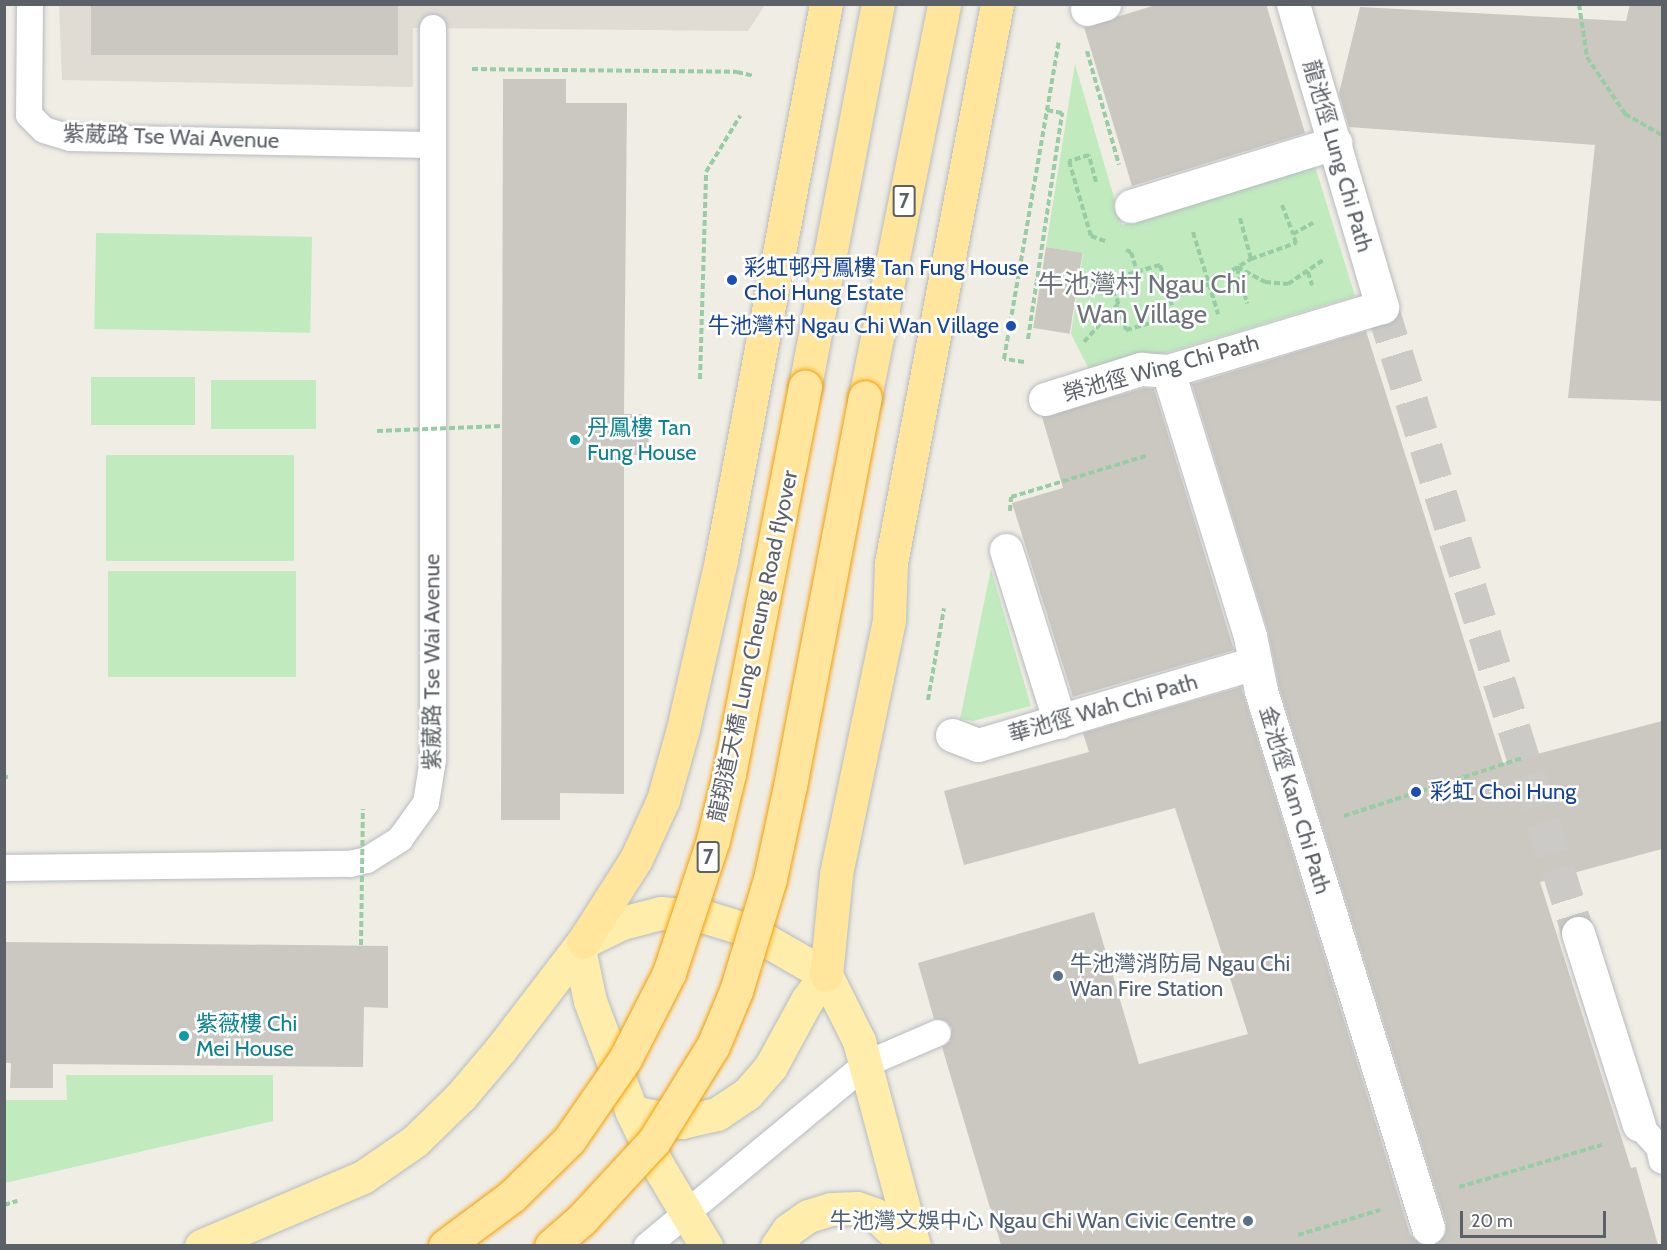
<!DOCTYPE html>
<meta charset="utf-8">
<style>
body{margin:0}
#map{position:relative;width:1667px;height:1250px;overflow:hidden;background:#f0ede5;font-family:Cabin,"Noto Sans TC",sans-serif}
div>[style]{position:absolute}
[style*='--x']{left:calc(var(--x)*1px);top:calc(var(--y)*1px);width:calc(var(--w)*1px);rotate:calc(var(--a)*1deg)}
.education>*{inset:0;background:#e0dcd4}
.green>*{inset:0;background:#c1eabf;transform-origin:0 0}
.building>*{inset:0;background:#cbc8c2;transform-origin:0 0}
.pedestrian-tunnel>*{height:33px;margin-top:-16.5px;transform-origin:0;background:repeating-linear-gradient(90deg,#cbcac6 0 33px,transparent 0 49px)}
.path>*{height:4px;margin-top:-2px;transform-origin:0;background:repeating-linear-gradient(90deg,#97cca4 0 6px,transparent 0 9px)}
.roads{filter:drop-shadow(0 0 2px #b7bbc0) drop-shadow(0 0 2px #b7bbc0)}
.service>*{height:26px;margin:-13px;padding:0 13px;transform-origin:13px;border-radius:13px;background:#fff}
.pedestrian>*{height:33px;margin:-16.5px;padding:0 16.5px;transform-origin:16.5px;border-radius:16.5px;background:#fff}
.minor>*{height:33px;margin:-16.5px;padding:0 16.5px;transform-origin:16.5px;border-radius:16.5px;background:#fff}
.primary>*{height:33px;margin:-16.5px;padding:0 16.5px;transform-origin:16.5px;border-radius:16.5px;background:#ffeeab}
.trunk>*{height:33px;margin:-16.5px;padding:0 16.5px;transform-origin:16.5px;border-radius:16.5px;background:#ffe69c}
.path-bridge>*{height:4px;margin-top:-2px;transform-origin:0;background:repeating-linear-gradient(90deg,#97cca4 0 6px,transparent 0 9px)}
.bridges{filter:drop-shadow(0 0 2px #f59e00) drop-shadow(0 0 2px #f59e00)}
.trunk-bridge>*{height:33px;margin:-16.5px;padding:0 16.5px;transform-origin:16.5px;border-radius:16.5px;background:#ffe69c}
.dots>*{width:16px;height:16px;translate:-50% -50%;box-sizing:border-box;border:3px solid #fff;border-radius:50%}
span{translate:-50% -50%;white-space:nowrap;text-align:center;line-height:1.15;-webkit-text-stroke:5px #fff;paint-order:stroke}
.shield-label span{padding:2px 4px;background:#fff;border:2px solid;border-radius:4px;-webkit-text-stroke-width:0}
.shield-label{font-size:21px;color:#5c6167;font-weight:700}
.street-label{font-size:22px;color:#5c6167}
.transit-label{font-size:22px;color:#164399}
.left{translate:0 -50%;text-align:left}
.right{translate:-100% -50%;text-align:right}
.culture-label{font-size:22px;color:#0d838f}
.service-label{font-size:22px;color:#4e5e75}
.quarter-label{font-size:26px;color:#6d7479}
.frame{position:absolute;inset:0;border:6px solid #5c6167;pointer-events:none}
.scale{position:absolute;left:1460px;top:1211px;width:146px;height:27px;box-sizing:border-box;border:3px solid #5c6167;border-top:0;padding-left:8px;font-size:18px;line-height:21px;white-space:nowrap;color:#5c6167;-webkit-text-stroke:4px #fff;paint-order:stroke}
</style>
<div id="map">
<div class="education">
<div style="clip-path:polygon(59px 5px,765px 5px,748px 31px,413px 28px,413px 87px,62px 80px)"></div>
</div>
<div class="green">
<div style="clip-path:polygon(1075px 64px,1122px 225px,1315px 166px,1355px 296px,1092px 375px,1071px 334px,1083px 253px,1046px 247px)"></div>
<div style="left:96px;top:233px;width:216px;height:96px;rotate:1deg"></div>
<div style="left:91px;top:377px;width:104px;height:48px"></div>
<div style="left:211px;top:380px;width:105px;height:49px"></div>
<div style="left:106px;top:455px;width:188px;height:106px"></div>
<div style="clip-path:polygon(991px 569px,1031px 706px,973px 721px,960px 719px)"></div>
<div style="left:108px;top:571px;width:188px;height:106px"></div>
<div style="clip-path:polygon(66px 1075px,273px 1075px,273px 1121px,5px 1183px,5px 1100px,67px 1100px)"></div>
</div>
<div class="building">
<div style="left:91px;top:4px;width:307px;height:51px"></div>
<div style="clip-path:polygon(1159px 4px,1266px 4px,1305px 133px,1132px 186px,1084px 27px)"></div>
<div style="clip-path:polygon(1630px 4px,1662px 4px,1662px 401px,1568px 398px,1595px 145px,1349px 127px,1339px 93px,1360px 7px,1626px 21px)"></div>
<div style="clip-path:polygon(503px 79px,566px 79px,566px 103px,627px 103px,624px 414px,648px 414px,649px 455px,624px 455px,624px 794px,560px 793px,560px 820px,501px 820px)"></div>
<div style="left:1046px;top:247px;width:37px;height:82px;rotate:9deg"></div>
<div style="clip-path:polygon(1366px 331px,1503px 763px,1662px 721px,1662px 849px,1540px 882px,1631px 1168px,1636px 1167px,1658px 1245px,1434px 1245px,1446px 1233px,1446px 1222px,1279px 686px,1268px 631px,1192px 384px)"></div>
<div style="clip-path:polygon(1145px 388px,1154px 389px,1234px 650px,1073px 697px,1012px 503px,1063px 488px,1042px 417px)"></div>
<div style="clip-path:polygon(1241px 687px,1410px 1234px,1422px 1245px,1001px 1245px,942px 1047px,950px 1041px,952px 1028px,946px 1021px,934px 1019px,918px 963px,1094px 912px,1139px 1064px,1248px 1034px,1175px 808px,964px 865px,944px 791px,1089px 752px,1083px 733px)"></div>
<div style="clip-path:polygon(4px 942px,388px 946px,388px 1008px,364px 1007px,363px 1067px,53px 1064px,53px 1088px,10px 1088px,11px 1063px,4px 1063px)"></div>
</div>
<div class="pedestrian-tunnel">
<div style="--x:1382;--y:307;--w:656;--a:72.61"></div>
</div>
<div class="path">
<div style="--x:1579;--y:4;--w:54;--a:81.4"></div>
<div style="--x:1587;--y:57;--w:69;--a:56.3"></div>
<div style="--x:1625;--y:114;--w:43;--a:29.6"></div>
<div style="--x:1087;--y:51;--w:118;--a:74.3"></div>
<div style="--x:472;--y:69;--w:265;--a:0.6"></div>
<div style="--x:737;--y:72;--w:17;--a:13"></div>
<div style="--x:1096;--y:182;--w:28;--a:-105"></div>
<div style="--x:1089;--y:155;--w:21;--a:163"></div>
<div style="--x:1069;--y:161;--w:78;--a:73.7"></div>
<div style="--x:1091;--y:236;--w:15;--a:20"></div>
<div style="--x:1282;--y:205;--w:31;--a:69"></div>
<div style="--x:1240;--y:218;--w:42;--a:75"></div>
<div style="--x:1193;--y:232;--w:86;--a:73"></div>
<div style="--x:1126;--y:250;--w:5;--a:22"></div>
<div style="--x:1131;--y:252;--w:21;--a:73"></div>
<div style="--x:1160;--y:265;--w:53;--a:73.6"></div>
<div style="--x:1175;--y:316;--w:51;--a:164.1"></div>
<div style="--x:1126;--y:330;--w:53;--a:-106.4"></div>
<div style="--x:1111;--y:279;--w:51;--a:-15.9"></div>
<div style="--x:1237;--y:267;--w:32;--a:28"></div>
<div style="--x:1265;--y:282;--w:23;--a:5"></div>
<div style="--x:1288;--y:284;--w:42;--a:-34.4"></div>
<div style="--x:1237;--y:268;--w:37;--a:74"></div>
<div style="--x:1308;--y:272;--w:14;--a:73"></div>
<div style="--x:1171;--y:298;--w:40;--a:-20.2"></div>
<div style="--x:1209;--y:284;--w:49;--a:-30.8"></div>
<div style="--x:1251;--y:259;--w:48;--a:-19.6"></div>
<div style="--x:1296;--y:243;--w:9;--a:-108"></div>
<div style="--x:1293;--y:234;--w:23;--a:-29"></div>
<div style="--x:1028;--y:339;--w:229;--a:-81.4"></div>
<div style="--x:1062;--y:113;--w:16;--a:-169"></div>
<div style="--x:1084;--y:342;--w:51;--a:-48.2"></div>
<div style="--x:1024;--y:362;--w:20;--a:-171"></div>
<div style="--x:1004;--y:359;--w:323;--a:-80.2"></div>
<div style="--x:700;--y:379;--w:207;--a:-88.3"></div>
<div style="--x:706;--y:172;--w:66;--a:-58.7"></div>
<div style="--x:1010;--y:511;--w:14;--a:-86"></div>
<div style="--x:1011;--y:497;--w:144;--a:-16.9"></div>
<div style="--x:928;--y:700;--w:93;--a:-80.1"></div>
<div style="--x:4;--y:777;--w:4;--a:0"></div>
<div style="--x:1344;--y:816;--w:188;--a:-18"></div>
<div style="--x:1459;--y:1187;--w:149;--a:-16.4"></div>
<div style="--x:4;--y:1205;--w:14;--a:-17"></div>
<div style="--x:1298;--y:1235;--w:86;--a:-17"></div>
</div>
<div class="roads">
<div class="service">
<div style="--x:30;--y:4;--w:111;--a:90.5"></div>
<div style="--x:29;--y:115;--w:21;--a:45"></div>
<div style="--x:44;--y:130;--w:27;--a:17"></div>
<div style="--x:70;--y:138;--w:360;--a:1.1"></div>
<div style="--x:4;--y:868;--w:346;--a:-0.7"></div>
<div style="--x:350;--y:864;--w:17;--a:-13"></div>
<div style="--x:367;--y:860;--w:39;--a:-32"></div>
<div style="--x:400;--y:839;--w:44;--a:-54.2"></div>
<div style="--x:426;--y:803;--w:44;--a:-80.8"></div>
<div style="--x:433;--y:760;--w:732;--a:-90"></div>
<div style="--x:1639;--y:1125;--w:30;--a:48"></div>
<div style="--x:1659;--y:1147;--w:14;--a:78"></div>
<div style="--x:647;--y:1246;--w:285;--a:-39.7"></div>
<div style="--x:866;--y:1064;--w:78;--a:-23.3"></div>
</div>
<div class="pedestrian">
<div style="--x:1087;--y:9;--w:18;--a:-16"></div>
<div style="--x:1131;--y:206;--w:214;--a:-17.2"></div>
<div style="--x:1168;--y:371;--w:277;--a:72.8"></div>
<div style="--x:1250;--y:636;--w:56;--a:78.7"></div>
<div style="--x:1261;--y:691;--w:562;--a:72.72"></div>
<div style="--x:1045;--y:399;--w:101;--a:-17.4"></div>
<div style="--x:1141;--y:369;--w:27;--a:4"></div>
<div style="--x:1168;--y:371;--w:223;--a:-16.7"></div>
<div style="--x:1006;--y:550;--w:180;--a:72.6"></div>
<div style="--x:952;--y:735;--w:28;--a:21"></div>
<div style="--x:978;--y:745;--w:289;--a:-16.5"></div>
<div style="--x:1578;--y:933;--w:201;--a:72.4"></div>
</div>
<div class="minor">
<div style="--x:1293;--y:4;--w:316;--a:73.6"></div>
</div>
<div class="primary">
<div style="--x:579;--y:949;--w:53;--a:78.1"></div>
<div style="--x:590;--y:1001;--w:119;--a:69.3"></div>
<div style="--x:632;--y:1112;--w:58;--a:64.3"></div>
<div style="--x:657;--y:1164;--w:96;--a:59.1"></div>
<div style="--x:642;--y:1114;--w:41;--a:11.3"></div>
<div style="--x:682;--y:1122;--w:36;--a:-13"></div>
<div style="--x:717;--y:1114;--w:36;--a:-34"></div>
<div style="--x:747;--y:1094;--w:37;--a:-49"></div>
<div style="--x:771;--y:1066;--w:75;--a:-61.4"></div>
<div style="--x:807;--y:1000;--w:31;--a:-53"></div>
<div style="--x:201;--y:1246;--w:176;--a:-23.1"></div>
<div style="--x:363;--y:1177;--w:63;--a:-34.7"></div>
<div style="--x:415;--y:1141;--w:64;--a:-44.4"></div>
<div style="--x:461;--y:1096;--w:60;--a:-49.7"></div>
<div style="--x:500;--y:1050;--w:136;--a:-52.5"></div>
<div style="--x:583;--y:942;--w:43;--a:-26"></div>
<div style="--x:622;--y:923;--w:40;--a:-14.4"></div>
<div style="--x:661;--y:913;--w:45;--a:5.1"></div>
<div style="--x:706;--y:917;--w:44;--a:17.2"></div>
<div style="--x:748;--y:930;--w:90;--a:30"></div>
<div style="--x:826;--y:975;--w:74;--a:63.4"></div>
<div style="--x:859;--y:1041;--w:212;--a:75"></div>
<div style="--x:777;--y:1246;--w:19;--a:-55"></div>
<div style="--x:788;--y:1230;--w:24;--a:-35"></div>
<div style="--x:808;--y:1216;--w:24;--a:-17"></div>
<div style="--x:831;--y:1209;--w:26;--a:-2"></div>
<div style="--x:857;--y:1208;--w:20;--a:20"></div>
<div style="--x:876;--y:1215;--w:45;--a:44.1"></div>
</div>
<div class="trunk">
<div style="--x:805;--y:386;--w:389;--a:-79.2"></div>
<div style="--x:865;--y:397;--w:401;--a:-78.6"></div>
<div style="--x:583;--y:942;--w:98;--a:-57.4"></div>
<div style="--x:636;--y:859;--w:65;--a:-65.4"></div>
<div style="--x:663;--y:800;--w:74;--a:-74.3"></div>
<div style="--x:683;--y:729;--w:173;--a:-77.3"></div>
<div style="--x:721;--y:560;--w:566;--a:-79.31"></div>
<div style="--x:826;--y:975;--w:101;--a:-84.3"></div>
<div style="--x:836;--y:874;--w:259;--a:-78.2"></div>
<div style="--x:889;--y:620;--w:57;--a:-88"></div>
<div style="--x:891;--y:563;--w:569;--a:-79.26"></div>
</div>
</div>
<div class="path-bridge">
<div style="--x:377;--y:431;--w:125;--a:-2.3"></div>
<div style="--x:361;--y:945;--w:136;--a:-89.2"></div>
</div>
<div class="bridges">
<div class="trunk-bridge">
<div style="--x:445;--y:1246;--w:84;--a:-36.7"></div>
<div style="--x:512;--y:1196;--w:80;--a:-44.5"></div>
<div style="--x:569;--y:1140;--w:98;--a:-55.3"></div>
<div style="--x:625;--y:1059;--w:97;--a:-62.9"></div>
<div style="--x:669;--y:973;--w:140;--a:-71.7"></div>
<div style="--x:713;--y:840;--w:68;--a:-76.4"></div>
<div style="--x:729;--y:774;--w:395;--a:-78.9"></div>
<div style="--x:551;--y:1246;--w:40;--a:-41"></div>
<div style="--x:581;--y:1220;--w:108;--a:-47.3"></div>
<div style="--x:654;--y:1141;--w:112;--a:-58.2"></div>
<div style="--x:713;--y:1046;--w:60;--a:-67.3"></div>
<div style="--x:736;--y:991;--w:117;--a:-73.1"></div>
<div style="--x:770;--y:879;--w:95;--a:-77.9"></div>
<div style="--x:790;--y:786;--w:396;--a:-79.1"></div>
</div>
</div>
<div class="dots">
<div style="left:732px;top:280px;background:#1a4fb4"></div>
<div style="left:1011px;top:326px;background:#1a4fb4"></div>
<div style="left:575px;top:440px;background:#0f9aa8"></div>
<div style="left:1416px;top:792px;background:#1a4fb4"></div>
<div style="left:1058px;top:976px;background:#5c6f8a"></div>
<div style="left:184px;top:1036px;background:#0f9aa8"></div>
<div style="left:1248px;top:1221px;background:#5c6f8a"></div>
</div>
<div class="shield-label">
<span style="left:904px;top:201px">7</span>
<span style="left:708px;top:857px">7</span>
</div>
<div class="street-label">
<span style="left:171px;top:137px;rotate:2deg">紫葳路 Tse Wai Avenue</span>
<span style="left:1338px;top:156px;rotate:74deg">龍池徑 Lung Chi Path</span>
<span style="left:1161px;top:368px;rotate:-15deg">榮池徑 Wing Chi Path</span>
<span style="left:753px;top:646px;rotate:-78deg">龍翔道天橋 Lung Cheung Road flyover</span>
<span style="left:432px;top:662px;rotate:-90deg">紫葳路 Tse Wai Avenue</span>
<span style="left:1103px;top:708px;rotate:-16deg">華池徑 Wah Chi Path</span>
<span style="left:1295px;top:800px;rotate:73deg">金池徑 Kam Chi Path</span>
</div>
<div class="transit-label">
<span class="left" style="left:744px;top:280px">彩虹邨丹鳳樓 Tan Fung House<br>Choi Hung Estate</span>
<span class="right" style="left:999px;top:326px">牛池灣村 Ngau Chi Wan Village</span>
<span class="left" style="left:1430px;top:792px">彩虹 Choi Hung</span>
</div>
<div class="culture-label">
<span class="left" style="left:587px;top:440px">丹鳳樓 Tan<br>Fung House</span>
<span class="left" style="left:196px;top:1036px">紫薇樓 Chi<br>Mei House</span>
</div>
<div class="service-label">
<span class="left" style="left:1070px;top:976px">牛池灣消防局 Ngau Chi<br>Wan Fire Station</span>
<span class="right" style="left:1236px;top:1221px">牛池灣文娛中心 Ngau Chi Wan Civic Centre</span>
</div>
<div class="quarter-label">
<span style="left:1142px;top:300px">牛池灣村 Ngau Chi<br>Wan Village</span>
</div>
<div class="frame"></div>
<div class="scale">20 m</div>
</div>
